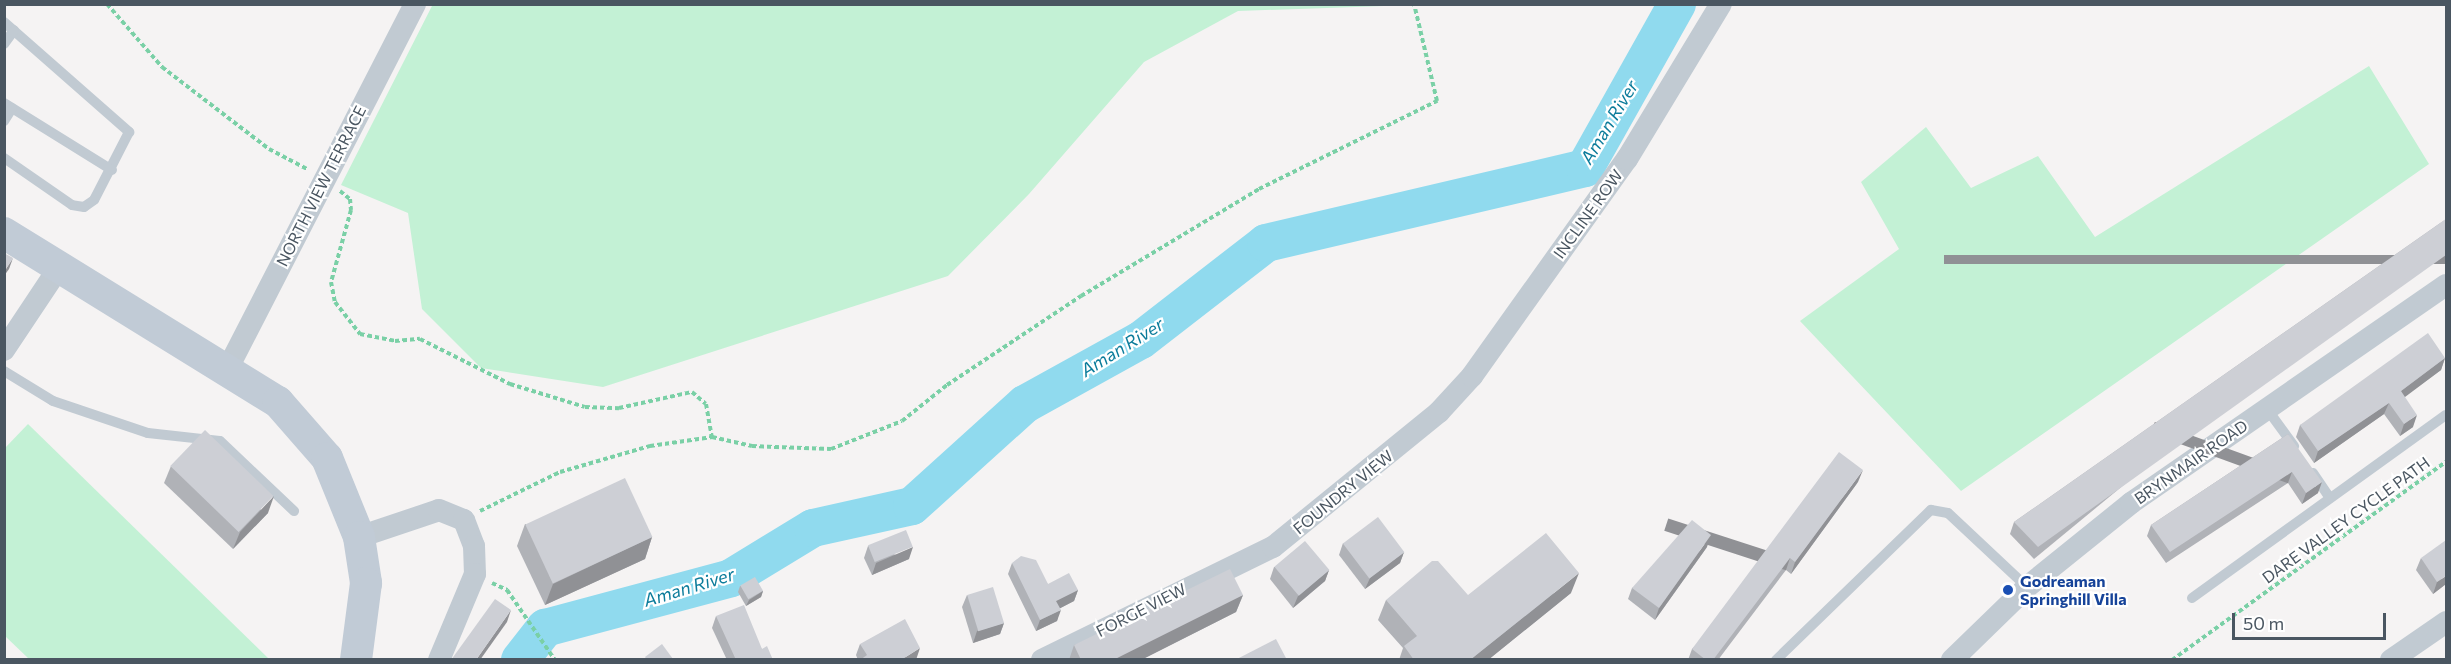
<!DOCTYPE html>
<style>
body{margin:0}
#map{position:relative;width:2451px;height:664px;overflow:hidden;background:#f5f3f3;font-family:Commissioner,sans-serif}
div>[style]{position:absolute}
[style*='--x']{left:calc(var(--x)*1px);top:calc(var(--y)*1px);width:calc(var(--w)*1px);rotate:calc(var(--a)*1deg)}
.green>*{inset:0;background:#c3f1d5}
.river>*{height:38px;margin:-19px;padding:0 19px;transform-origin:19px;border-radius:19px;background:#90daee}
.path>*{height:4px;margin-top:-2px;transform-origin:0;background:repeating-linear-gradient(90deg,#7ad0a6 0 4.5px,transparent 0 7.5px)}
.lane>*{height:10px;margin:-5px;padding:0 5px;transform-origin:5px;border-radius:5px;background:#c1cad2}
.street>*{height:22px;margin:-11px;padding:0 11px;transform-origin:11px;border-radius:11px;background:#c1cad2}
.secondary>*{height:32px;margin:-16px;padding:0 16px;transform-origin:16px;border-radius:16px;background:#c1cbd6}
.wall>*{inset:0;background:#b0b2b7}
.shaded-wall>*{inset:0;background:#909195;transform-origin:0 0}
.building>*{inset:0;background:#cdcfd5;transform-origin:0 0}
.dots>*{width:16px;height:16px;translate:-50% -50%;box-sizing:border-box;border:3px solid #fff;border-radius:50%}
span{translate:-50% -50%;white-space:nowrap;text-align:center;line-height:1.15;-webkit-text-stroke:4.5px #fff;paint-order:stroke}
.street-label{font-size:16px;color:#4a5661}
.transit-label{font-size:16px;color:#164399;font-weight:700}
.left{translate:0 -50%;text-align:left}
.water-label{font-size:18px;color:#0c7c9b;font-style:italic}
.frame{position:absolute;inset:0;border:6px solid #4a5661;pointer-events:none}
.scale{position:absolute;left:2232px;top:613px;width:154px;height:27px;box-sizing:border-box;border:3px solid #4a5661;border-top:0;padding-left:8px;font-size:18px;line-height:21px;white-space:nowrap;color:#4a5661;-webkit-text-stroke:4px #fff;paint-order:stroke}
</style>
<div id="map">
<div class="green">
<div style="clip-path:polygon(433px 4px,1384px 4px,1384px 6px,1238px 11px,1144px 62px,1029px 194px,948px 276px,603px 387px,481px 368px,422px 309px,408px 213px,341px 185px)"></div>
<div style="clip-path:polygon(2369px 66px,2429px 164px,1961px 491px,1800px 321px,1899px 249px,1861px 182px,1926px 127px,1971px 188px,2038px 156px,2095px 237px)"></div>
<div style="clip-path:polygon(28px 424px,269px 659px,29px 659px,5px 636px,5px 448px)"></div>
</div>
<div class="river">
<div style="--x:520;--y:660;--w:41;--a:-52"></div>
<div style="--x:545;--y:628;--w:193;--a:-15"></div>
<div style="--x:731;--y:578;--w:96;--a:-31.4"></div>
<div style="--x:813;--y:528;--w:101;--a:-12.5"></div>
<div style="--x:912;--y:506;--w:152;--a:-42.1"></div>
<div style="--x:1025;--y:404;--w:132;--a:-28.9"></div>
<div style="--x:1141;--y:340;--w:158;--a:-37.8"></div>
<div style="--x:1266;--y:243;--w:328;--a:-13.2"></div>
<div style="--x:1585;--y:168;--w:188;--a:-60.7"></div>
</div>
<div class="path">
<div style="--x:107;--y:4;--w:84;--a:48.9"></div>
<div style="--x:162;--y:67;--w:135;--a:37.5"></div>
<div style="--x:269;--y:149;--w:43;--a:27.8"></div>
<div style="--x:340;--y:191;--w:13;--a:39"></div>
<div style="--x:350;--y:199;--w:11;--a:85"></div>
<div style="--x:351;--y:210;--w:75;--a:105.5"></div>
<div style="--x:331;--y:282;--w:20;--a:79"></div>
<div style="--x:335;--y:302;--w:41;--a:52"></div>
<div style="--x:360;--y:334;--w:36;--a:11"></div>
<div style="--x:395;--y:341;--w:25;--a:-5"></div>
<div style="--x:420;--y:339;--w:101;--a:26.6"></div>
<div style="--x:510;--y:384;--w:78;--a:17"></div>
<div style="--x:585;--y:407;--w:34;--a:2"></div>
<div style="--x:619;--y:408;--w:75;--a:-12.4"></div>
<div style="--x:692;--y:392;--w:18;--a:41"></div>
<div style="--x:706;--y:404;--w:34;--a:80"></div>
<div style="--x:480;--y:511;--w:89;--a:-26"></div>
<div style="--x:560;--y:472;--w:94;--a:-16.1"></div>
<div style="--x:650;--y:446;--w:63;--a:-8.3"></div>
<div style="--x:712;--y:437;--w:41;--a:12.7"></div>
<div style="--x:752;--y:446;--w:79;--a:2.2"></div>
<div style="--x:831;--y:449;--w:76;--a:-21.5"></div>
<div style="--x:902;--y:421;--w:58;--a:-38.7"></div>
<div style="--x:947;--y:385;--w:161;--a:-33.6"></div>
<div style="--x:1081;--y:296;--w:208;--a:-31"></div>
<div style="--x:1259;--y:189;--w:199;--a:-26.3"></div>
<div style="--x:1437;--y:101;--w:100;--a:-103.3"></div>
<div style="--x:492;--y:583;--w:17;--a:25"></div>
<div style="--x:507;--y:590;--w:85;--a:55.6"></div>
<div style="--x:2172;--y:660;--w:338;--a:-35.9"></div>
</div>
<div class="lane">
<div style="--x:4;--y:22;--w:167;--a:41.3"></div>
<div style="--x:129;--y:132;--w:76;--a:117.2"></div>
<div style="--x:94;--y:200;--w:12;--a:145"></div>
<div style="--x:84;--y:207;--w:12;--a:-171"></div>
<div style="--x:72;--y:205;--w:83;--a:-145.3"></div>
<div style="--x:4;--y:44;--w:17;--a:-54"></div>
<div style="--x:4;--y:103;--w:127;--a:31.8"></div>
<div style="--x:4;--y:121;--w:15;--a:-58"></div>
<div style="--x:4;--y:371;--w:57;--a:31.5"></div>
<div style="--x:53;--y:401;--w:100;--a:18.6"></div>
<div style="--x:148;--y:433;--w:72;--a:6.3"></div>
<div style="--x:220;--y:441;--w:102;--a:43.4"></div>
<div style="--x:2267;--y:409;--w:46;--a:53.9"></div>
<div style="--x:2313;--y:473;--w:30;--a:56"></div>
<div style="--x:2192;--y:598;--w:313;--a:-35.8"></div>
<div style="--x:1776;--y:660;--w:216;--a:-44.1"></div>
<div style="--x:1931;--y:510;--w:17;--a:10"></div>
<div style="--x:1948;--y:513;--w:108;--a:43.1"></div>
</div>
<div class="street">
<div style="--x:4;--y:350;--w:101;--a:-56.3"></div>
<div style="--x:228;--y:368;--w:409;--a:-62.8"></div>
<div style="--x:359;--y:537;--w:84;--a:-18.6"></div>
<div style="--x:439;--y:510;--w:27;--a:22"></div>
<div style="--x:464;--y:520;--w:28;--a:69"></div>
<div style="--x:474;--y:546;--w:28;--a:88"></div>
<div style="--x:475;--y:574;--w:93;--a:112.7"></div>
<div style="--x:1042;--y:660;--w:257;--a:-26.1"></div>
<div style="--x:1273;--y:547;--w:214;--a:-39.1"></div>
<div style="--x:1439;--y:412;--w:49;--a:-47.5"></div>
<div style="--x:1472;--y:376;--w:267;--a:-54.5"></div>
<div style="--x:1627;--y:159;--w:181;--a:-58.8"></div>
<div style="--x:1952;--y:660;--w:105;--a:-44.2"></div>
<div style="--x:2027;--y:587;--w:134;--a:-38.9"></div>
<div style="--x:2131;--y:503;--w:383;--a:-34.7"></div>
<div style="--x:2391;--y:660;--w:67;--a:-34.6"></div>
</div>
<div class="secondary">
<div style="--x:4;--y:233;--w:322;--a:31.7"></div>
<div style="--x:278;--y:402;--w:74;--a:48.8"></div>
<div style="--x:327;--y:458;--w:85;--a:67.9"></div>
<div style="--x:359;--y:537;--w:47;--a:81.3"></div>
<div style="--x:366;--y:583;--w:78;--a:97.4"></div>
</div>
<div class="wall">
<div style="clip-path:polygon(2446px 219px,2034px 559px,2010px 534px,2014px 522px)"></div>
<div style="clip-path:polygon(2445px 358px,2441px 370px,2404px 397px,2413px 427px,2400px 436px,2384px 414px,2314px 463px,2296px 437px,2300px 425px)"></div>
<div style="clip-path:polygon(2288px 434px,2318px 493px,2302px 504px,2288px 483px,2166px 563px,2147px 536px,2151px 525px)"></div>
<div style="clip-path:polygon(171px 466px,268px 513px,233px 549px,164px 483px)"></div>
<div style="clip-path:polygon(1858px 482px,1791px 574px,1786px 570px,1718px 660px,1688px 660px,1692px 649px)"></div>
<div style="clip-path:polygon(525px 524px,652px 537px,645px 559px,545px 605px,517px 546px)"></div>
<div style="clip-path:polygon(1343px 543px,1404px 552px,1400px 563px,1365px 589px,1339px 555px)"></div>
<div style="clip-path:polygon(868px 546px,909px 559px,872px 575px,864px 558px)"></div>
<div style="clip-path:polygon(1707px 547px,1655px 620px,1628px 599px,1632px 588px)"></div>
<div style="clip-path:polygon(2421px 558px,2446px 584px,2433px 594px,2416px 570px)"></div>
<div style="clip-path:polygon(1012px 563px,1048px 584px,1078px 590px,1074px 601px,1060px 608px,1057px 621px,1036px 631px,1008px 574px)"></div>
<div style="clip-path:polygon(1274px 567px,1329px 570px,1325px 581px,1293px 608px,1270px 579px)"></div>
<div style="clip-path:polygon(740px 586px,763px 591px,761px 597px,746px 606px,738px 592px)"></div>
<div style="clip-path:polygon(1571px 593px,1488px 660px,1399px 660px,1403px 648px,1378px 620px,1386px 600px,1468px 595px)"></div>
<div style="clip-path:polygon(967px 595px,1004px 623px,1000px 634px,973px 643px,962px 607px)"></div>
<div style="clip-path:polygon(1243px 595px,1236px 612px,1141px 660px,1069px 660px,1074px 645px)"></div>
<div style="clip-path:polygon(716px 616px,762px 649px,773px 660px,727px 660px,712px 628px)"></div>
<div style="clip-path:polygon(860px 644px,916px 660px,858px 660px,856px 655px)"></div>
</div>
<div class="shaded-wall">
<div style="left:2446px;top:255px;width:9px;height:502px;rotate:90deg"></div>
<div style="clip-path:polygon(13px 258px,9px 269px,4px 276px,4px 272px)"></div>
<div style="clip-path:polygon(2445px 358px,2441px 370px,2397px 403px,2401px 391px)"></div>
<div style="clip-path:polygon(2389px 403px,2384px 414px,2314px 463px,2318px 451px)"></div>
<div style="clip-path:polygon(2417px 415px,2413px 427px,2400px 436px,2404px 424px)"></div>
<div style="clip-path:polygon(1863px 470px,1858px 482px,1791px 574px,1795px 562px)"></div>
<div style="left:2292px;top:472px;width:12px;height:146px;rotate:110deg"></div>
<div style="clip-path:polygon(2322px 482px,2318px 493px,2302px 504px,2306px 493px)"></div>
<div style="clip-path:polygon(274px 496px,268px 513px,233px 549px,240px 532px)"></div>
<div style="clip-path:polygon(1711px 535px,1707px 547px,1655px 620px,1659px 608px)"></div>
<div style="clip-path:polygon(652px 537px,645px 559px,545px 605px,553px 584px)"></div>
<div style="clip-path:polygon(913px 547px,909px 559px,872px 575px,876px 563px)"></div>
<div style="clip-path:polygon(1404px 552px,1400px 563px,1365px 589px,1370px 578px)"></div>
<div style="left:1790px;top:558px;width:13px;height:128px;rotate:108deg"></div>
<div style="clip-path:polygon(1329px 570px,1325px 581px,1293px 608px,1298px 596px)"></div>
<div style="clip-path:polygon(1579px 573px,1571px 593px,1488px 660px,1470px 660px)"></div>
<div style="clip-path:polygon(2446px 576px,2446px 584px,2433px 594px,2437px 582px)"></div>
<div style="clip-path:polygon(1078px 590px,1074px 601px,1053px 612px,1056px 601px)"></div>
<div style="clip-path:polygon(763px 591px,761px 597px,746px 606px,749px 600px)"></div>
<div style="clip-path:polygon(1243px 595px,1236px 612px,1141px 660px,1113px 660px)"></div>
<div style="clip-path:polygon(511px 610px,507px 622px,480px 660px,476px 660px)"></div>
<div style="clip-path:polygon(1061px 610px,1057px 621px,1036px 631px,1040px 620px)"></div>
<div style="clip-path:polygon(1004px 623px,1000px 634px,973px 643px,977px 631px)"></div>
<div style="clip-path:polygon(920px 648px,916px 660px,901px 660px)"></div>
</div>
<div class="building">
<div style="clip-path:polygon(2446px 219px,2446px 255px,2038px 547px,2014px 522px)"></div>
<div style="clip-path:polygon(4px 253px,13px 258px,4px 272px)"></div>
<div style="clip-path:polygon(2428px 333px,2445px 358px,2401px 391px,2417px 415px,2404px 424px,2389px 403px,2318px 451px,2300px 425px)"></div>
<div style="left:205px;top:430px;width:95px;height:50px;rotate:44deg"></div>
<div style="clip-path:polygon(2288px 434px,2322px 482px,2306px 493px,2292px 472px,2170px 552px,2151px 525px)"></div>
<div style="clip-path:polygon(1839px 452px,1863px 470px,1795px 562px,1790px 558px,1713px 660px,1706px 660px,1692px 649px)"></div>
<div style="left:625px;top:478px;width:65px;height:110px;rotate:65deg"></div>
<div style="left:1378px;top:517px;width:44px;height:44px;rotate:53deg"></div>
<div style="clip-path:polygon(1692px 520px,1711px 535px,1659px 608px,1632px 588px)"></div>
<div style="left:906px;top:530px;width:18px;height:41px;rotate:68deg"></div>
<div style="clip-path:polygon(1546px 533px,1579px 573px,1470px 660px,1414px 660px,1404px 646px,1417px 636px,1386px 600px,1432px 561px,1438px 561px,1468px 595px)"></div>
<div style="clip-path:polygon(2446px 540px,2446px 576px,2437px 582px,2421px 558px)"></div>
<div style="left:1305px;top:541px;width:38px;height:40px;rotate:50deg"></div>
<div style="clip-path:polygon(1021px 556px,1036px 560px,1048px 584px,1069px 573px,1078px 590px,1056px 601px,1061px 610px,1040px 620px,1012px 563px)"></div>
<div style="clip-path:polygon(1230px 569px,1243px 595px,1113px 660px,1081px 660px,1074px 645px)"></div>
<div style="left:755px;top:577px;width:16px;height:17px;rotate:60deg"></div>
<div style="left:993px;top:587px;width:38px;height:27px;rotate:73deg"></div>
<div style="clip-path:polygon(495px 599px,511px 610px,476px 660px,451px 660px)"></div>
<div style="clip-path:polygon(744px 605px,762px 649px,767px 646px,773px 660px,736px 660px,716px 616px)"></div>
<div style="clip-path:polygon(905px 619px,920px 648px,901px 660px,860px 660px,867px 655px,860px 644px)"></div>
<div style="clip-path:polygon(1276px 639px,1287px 660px,1235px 660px)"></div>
<div style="clip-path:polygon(662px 644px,673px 659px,672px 660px,647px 660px,645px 657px)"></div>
</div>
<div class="dots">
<div style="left:2008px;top:590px;background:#1a4fb4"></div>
</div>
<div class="street-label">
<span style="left:321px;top:186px;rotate:-63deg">NORTH VIEW TERRACE</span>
<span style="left:1588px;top:214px;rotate:-54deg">INCLINE ROW</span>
<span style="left:2191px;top:462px;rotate:-35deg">BRYNMAIR ROAD</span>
<span style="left:1343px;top:492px;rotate:-39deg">FOUNDRY VIEW</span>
<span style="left:2346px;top:520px;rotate:-36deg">DARE VALLEY CYCLE PATH</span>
<span style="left:1141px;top:610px;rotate:-27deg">FORGE VIEW</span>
</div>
<div class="transit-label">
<span class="left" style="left:2020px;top:590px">Godreaman<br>Springhill Villa</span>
</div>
<div class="water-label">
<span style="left:1609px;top:122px;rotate:-59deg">Aman River</span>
<span style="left:1122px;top:347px;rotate:-32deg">Aman River</span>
<span style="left:689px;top:587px;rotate:-17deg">Aman River</span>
</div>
<div class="frame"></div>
<div class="scale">50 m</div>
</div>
